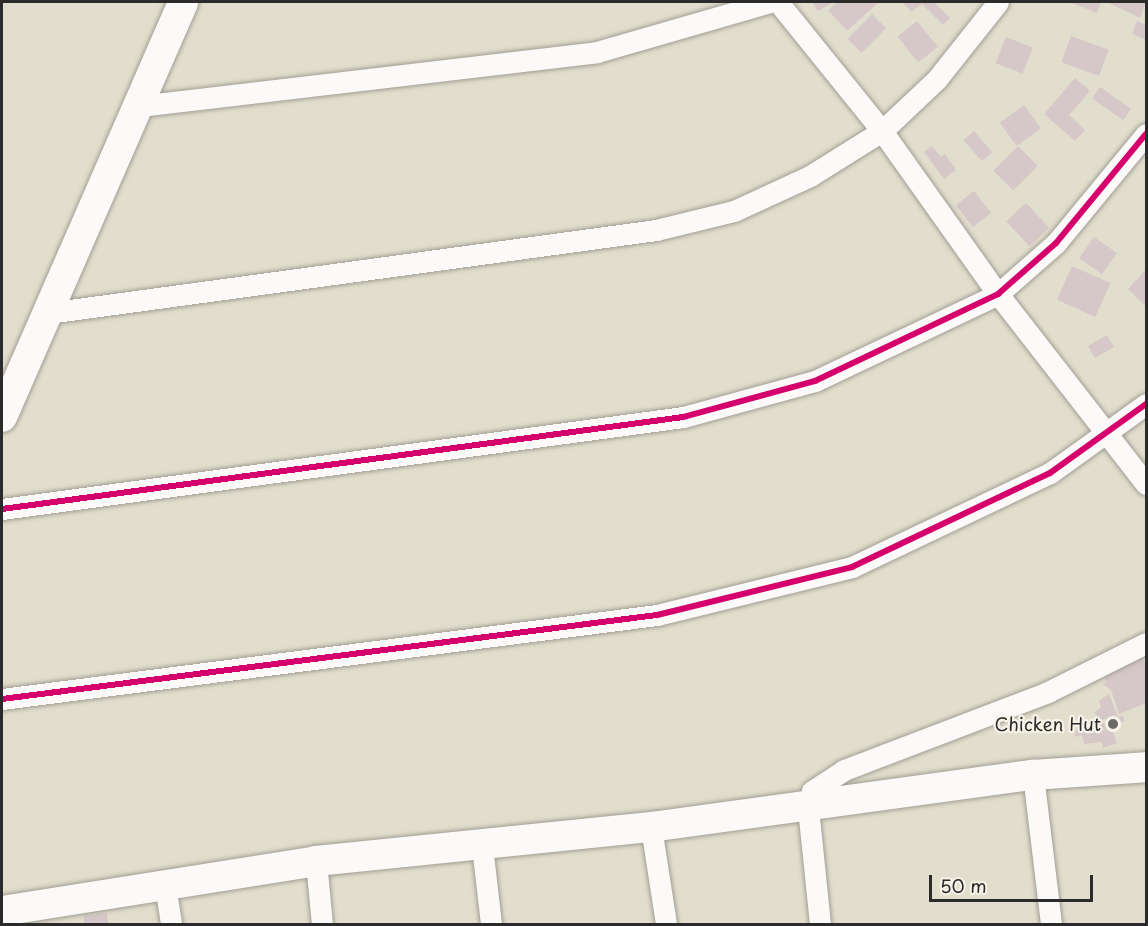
<!DOCTYPE html>
<style>
body{margin:0}
#map{position:relative;width:1148px;height:926px;overflow:hidden;background:#e2decd;font-family:"Playpen Sans",sans-serif}
div>[style]{position:absolute}
[style*='--x']{left:calc(var(--x)*1px);top:calc(var(--y)*1px);width:calc(var(--w)*1px);rotate:calc(var(--a)*1deg)}
.building>*{inset:0;background:#d6c8c8;transform-origin:0 0}
.roads{filter:drop-shadow(0 0 2px #a09e94) drop-shadow(0 0 2px #a09e94)}
.street>*{height:21px;margin:-10.5px;padding:0 10.5px;transform-origin:10.5px;border-radius:10.5px;background:#fbfaf8}
.secondary>*{height:30px;margin:-15px;padding:0 15px;transform-origin:15px;border-radius:15px;background:#fbfaf8}
.cycleway>*{height:6px;margin:-3px;padding:0 3px;transform-origin:3px;border-radius:3px;background:#d6006c}
.dots>*{width:16px;height:16px;translate:-50% -50%;box-sizing:border-box;border:3px solid #f7f3e8;border-radius:50%}
span{translate:-50% -50%;white-space:nowrap;text-align:center;line-height:1.15;-webkit-text-stroke:4.5px #f7f3e8;paint-order:stroke}
.poi-label{font-size:18px;color:#2b2b2b}
.right{translate:-100% -50%;text-align:right}
.frame{position:absolute;inset:0;border:3px solid #2b2b2b;pointer-events:none}
.scale{position:absolute;left:929px;top:875px;width:164px;height:27px;box-sizing:border-box;border:3px solid #2b2b2b;border-top:0;padding-left:8px;font-size:18px;line-height:21px;white-space:nowrap;color:#2b2b2b;-webkit-text-stroke:4px #f7f3e8;paint-order:stroke}
</style>
<div id="map">
<div class="building">
<div style="clip-path:polygon(812px 2px,831px 2px,832px 3px,818px 11px)"></div>
<div style="clip-path:polygon(838px 2px,876px 2px,878px 3px,847px 31px,828px 10px)"></div>
<div style="clip-path:polygon(903px 2px,920px 2px,922px 4px,911px 12px)"></div>
<div style="clip-path:polygon(924px 2px,934px 2px,950px 18px,943px 25px,922px 4px)"></div>
<div style="clip-path:polygon(1069px 2px,1101px 2px,1097px 13px)"></div>
<div style="clip-path:polygon(1107px 2px,1146px 2px,1140px 18px)"></div>
<div style="left:872px;top:14px;width:20px;height:35px;rotate:45deg"></div>
<div style="left:917px;top:21px;width:33px;height:25px;rotate:51deg"></div>
<div style="clip-path:polygon(1137px 21px,1146px 25px,1146px 40px,1132px 34px)"></div>
<div style="left:1071px;top:36px;width:40px;height:28px;rotate:20deg"></div>
<div style="left:1006px;top:37px;width:29px;height:28px;rotate:22deg"></div>
<div style="clip-path:polygon(1075px 78px,1090px 91px,1069px 115px,1085px 130px,1075px 141px,1044px 114px)"></div>
<div style="left:1100px;top:87px;width:38px;height:14px;rotate:35deg"></div>
<div style="left:1024px;top:105px;width:29px;height:30px;rotate:54deg"></div>
<div style="left:974px;top:131px;width:28px;height:14px;rotate:49deg"></div>
<div style="clip-path:polygon(932px 146px,941px 157px,945px 154px,956px 170px,944px 179px,924px 152px)"></div>
<div style="left:1018px;top:146px;width:28px;height:35px;rotate:45deg"></div>
<div style="left:974px;top:191px;width:28px;height:23px;rotate:52deg"></div>
<div style="left:1026px;top:203px;width:34px;height:27px;rotate:47deg"></div>
<div style="left:1094px;top:237px;width:28px;height:26px;rotate:35deg"></div>
<div style="left:1072px;top:266px;width:42px;height:37px;rotate:24deg"></div>
<div style="clip-path:polygon(1146px 269px,1146px 307px,1128px 289px)"></div>
<div style="left:1107px;top:335px;width:14px;height:22px;rotate:60deg"></div>
<div style="clip-path:polygon(1141px 655px,1146px 665px,1146px 703px,1119px 714px,1111px 690px,1103px 684px,1107px 682px,1102px 673px)"></div>
<div style="clip-path:polygon(1109px 694px,1118px 717px,1123px 716px,1125px 721px,1108px 727px,1106px 719px,1101px 720px,1094px 712px,1101px 708px,1099px 701px)"></div>
<div style="clip-path:polygon(1097px 717px,1112px 730px,1117px 743px,1103px 748px,1102px 742px,1084px 744px,1082px 735px,1074px 737px,1077px 728px)"></div>
<div style="clip-path:polygon(107px 913px,108px 924px,84px 924px,84px 916px)"></div>
</div>
<div class="roads">
<div class="street">
<div style="--x:778;--y:2;--w:166;--a:51.1"></div>
<div style="--x:882;--y:131;--w:200;--a:54.6"></div>
<div style="--x:998;--y:294;--w:241;--a:52.1"></div>
<div style="--x:139;--y:106;--w:461;--a:-6.7"></div>
<div style="--x:597;--y:52;--w:180;--a:-16.1"></div>
<div style="--x:48;--y:313;--w:614;--a:-7.77"></div>
<div style="--x:656;--y:230;--w:80;--a:-13.7"></div>
<div style="--x:734;--y:211;--w:84;--a:-24.7"></div>
<div style="--x:810;--y:176;--w:85;--a:-32"></div>
<div style="--x:882;--y:131;--w:76;--a:-43.4"></div>
<div style="--x:937;--y:79;--w:98;--a:-51.6"></div>
<div style="--x:2;--y:509;--w:687;--a:-7.69"></div>
<div style="--x:683;--y:417;--w:137;--a:-15.3"></div>
<div style="--x:815;--y:381;--w:203;--a:-25.4"></div>
<div style="--x:998;--y:294;--w:77;--a:-41.3"></div>
<div style="--x:1056;--y:243;--w:141;--a:-50.5"></div>
<div style="--x:2;--y:699;--w:660;--a:-7.31"></div>
<div style="--x:657;--y:615;--w:201;--a:-13.8"></div>
<div style="--x:852;--y:567;--w:219;--a:-25.4"></div>
<div style="--x:1050;--y:473;--w:118;--a:-35.7"></div>
<div style="--x:1033;--y:775;--w:150;--a:83.1"></div>
<div style="--x:651;--y:827;--w:98;--a:81.2"></div>
<div style="--x:482;--y:846;--w:79;--a:83.4"></div>
<div style="--x:316;--y:861;--w:63;--a:84.6"></div>
<div style="--x:165;--y:885;--w:39;--a:81"></div>
<div style="--x:820;--y:924;--w:118;--a:-95.9"></div>
<div style="--x:808;--y:807;--w:16;--a:-76"></div>
<div style="--x:812;--y:791;--w:38;--a:-33"></div>
<div style="--x:844;--y:770;--w:218;--a:-20.9"></div>
<div style="--x:1048;--y:692;--w:110;--a:-26.6"></div>
</div>
<div class="secondary">
<div style="--x:2;--y:417;--w:453;--a:-66.4"></div>
<div style="--x:2;--y:911;--w:318;--a:-9"></div>
<div style="--x:316;--y:861;--w:337;--a:-5.8"></div>
<div style="--x:651;--y:827;--w:386;--a:-7.8"></div>
<div style="--x:1033;--y:775;--w:113;--a:-4"></div>
</div>
</div>
<div class="cycleway">
<div style="--x:2;--y:509;--w:687;--a:-7.69"></div>
<div style="--x:683;--y:417;--w:137;--a:-15.3"></div>
<div style="--x:815;--y:381;--w:203;--a:-25.4"></div>
<div style="--x:998;--y:294;--w:77;--a:-41.3"></div>
<div style="--x:1056;--y:243;--w:141;--a:-50.5"></div>
<div style="--x:2;--y:699;--w:660;--a:-7.31"></div>
<div style="--x:657;--y:615;--w:201;--a:-13.8"></div>
<div style="--x:852;--y:567;--w:219;--a:-25.4"></div>
<div style="--x:1050;--y:473;--w:118;--a:-35.7"></div>
</div>
<div class="dots">
<div style="left:1113px;top:724px;background:#6b6a64"></div>
</div>
<div class="poi-label">
<span class="right" style="left:1101px;top:724px">Chicken Hut</span>
</div>
<div class="frame"></div>
<div class="scale">50 m</div>
</div>
